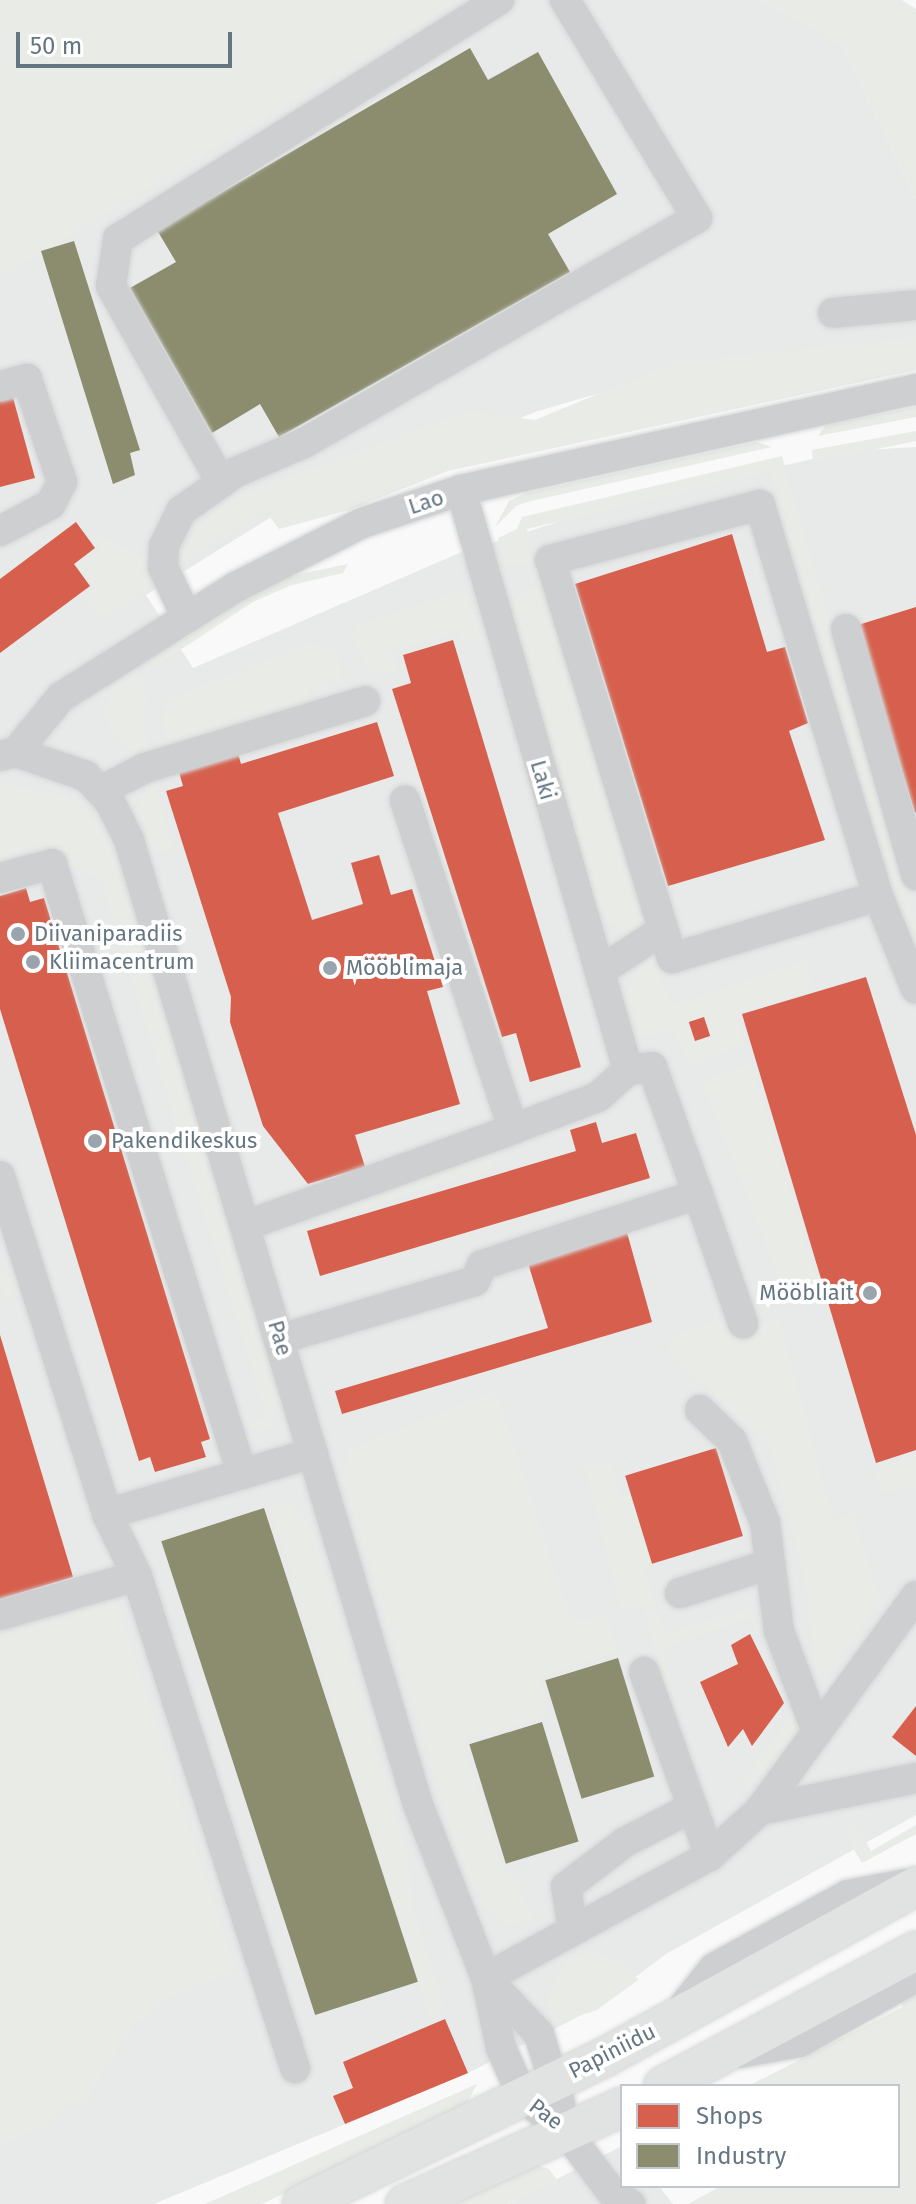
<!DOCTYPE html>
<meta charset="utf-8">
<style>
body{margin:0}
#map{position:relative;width:916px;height:2204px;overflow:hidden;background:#f9f9f9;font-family:"Fira Sans",sans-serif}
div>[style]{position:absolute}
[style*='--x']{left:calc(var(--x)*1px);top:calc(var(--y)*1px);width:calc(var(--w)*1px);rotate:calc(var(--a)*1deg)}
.built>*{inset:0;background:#e8e9e9}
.green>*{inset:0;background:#e8ebe6}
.shops>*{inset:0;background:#d6604d;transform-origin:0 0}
.industry>*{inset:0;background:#8c8c6e;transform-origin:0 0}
.roads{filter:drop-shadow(0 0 2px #d5d6d7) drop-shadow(0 0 2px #d5d6d7)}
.minor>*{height:30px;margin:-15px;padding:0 15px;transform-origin:15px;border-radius:15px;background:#cecfd0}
.major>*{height:38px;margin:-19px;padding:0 19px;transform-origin:19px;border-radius:19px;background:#e1e2e2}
.dots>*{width:22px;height:22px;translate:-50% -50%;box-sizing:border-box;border:4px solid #fff;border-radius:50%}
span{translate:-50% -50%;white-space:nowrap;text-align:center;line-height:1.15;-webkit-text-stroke:8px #fff;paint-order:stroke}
.street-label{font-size:22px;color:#657683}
.poi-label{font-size:22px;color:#657683}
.left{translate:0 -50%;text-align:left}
.right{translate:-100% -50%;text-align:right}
.legend{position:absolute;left:620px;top:2084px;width:280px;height:104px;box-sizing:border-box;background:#fff;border:2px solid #c1c8cd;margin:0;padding:10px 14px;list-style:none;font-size:24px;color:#657683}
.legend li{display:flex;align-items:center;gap:16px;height:40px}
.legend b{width:40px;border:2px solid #c1c8cd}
.scale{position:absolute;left:16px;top:32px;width:216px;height:36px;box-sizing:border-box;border:4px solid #657683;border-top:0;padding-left:10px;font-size:24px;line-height:28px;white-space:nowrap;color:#657683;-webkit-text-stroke:6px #fff;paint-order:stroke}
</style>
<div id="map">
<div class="built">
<div style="clip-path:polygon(456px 0,758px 0,840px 43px,916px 198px,916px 338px,679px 370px,538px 411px,276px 514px,146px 595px,193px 668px,457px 554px,615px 504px,848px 451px,916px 447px,916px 1815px,666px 1954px,593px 2009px,468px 2073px,154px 2204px,0 2204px,0 267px)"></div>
<div style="clip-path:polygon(622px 2146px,622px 2186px,659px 2186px,673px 2204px,508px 2204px)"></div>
</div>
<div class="green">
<div style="clip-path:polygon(0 0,459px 0,0 278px)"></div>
<div style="clip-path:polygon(758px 0,902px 0,916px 9px,916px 198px,840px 43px)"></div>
<div style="clip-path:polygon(916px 337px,916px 370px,448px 471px,349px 510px,279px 529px,266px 512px,180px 564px,194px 531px,225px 500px,468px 411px,535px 420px,675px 362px)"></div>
<div style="clip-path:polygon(916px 407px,916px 417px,818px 436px,826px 425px)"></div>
<div style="clip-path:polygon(916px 431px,916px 441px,813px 462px,812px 450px)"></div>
<div style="clip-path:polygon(757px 442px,772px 447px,531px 501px,516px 506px,495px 527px,509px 501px,526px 493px)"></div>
<div style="clip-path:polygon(782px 456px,916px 917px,916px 961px,769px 472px,527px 529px,533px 563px,505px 567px,498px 538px,517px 529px,522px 517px)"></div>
<div style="clip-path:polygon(91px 530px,147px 560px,149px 587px,101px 622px,84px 597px,95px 587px,78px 567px,100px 549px)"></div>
<div style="clip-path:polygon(348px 564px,343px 573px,292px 585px,253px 602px,156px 666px,149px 662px,244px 599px,290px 576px)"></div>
<div style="clip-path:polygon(541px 588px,645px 931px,626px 934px,595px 912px,509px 608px,522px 589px)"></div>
<div style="clip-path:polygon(465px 589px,482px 638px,463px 644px,457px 633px,393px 651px,398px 671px,388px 675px,374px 672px,362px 659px,352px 637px,356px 626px)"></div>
<div style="clip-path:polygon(309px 643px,332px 650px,341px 661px,342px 679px,307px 692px,309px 703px,168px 748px,161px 716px,167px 700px)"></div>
<div style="clip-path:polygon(136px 668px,148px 697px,143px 725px,150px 756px,143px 759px,115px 740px,104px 712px,115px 686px)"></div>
<div style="clip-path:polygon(153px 777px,174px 849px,151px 855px,137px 804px)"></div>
<div style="clip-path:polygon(0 782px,67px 796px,94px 819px,115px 858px,278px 1403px,272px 1426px,262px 1432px,244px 1425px,266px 1416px,100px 878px,24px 849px,0 864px)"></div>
<div style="clip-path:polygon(650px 957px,674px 1005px,807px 960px,813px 987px,737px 1013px,744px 1044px,689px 1067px,673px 1032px,634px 1038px,623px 1006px,640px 962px)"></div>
<div style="clip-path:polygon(750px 1063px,822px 1296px,790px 1307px,701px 1080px)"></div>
<div style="clip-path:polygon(488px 1152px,495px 1168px,340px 1215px,337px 1202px)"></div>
<div style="clip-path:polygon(0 1273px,23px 1284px,27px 1294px,4px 1301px)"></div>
<div style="clip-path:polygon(720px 1318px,728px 1334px,779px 1318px,834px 1520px,854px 1512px,880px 1601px,828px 1674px,816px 1669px,803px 1574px,768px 1443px,666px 1352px,674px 1335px)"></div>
<div style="clip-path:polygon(496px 1391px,572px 1621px,606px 1616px,620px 1650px,539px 1678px,549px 1716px,462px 1741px,505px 1873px,517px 1881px,536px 1922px,505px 1924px,489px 1913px,462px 1866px,342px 1476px,349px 1448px)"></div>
<div style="clip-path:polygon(916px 1455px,916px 1487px,882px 1493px,873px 1469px)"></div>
<div style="clip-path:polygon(613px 1464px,620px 1497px,631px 1495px,652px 1564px,645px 1569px,664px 1633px,750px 1608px,796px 1689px,795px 1698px,749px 1618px,662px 1649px,675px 1695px,668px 1696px,643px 1606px,620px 1608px,584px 1465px)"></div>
<div style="clip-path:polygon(291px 1501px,311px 1526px,409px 1860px,413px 1905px,446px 2011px,429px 2017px,269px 1505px)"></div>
<div style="clip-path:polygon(116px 1600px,236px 1971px,172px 1996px,133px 2025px,85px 2102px,68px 2107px,51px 2125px,0 2145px,0 1635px)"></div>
<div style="clip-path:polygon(795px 1709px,793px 1737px,747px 1790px,741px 1783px)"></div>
<div style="clip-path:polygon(856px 1823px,871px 1851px,916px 1825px,916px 1834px,862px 1863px,844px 1833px)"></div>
<div style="clip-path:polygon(591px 1951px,630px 1966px,638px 1980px,597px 2010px,551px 2025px,547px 1998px,558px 1973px,568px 1960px)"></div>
<div style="clip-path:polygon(916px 1989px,916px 2204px,688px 2204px,721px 2186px,898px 2186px,898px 2086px,750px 2085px,903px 2007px,899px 1997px)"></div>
<div style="clip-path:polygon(477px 2084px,465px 2107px,262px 2204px,205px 2204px)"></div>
<div style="clip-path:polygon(536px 2165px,549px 2169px,558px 2181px,507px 2204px,454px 2204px)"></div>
</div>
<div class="shops">
<div style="clip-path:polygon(12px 394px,35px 478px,0 487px,0 398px)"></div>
<div style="clip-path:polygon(76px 522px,95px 548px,74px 564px,90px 586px,0 653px,0 579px)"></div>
<div style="clip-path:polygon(732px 534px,767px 652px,785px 647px,808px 723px,789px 731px,825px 840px,668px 886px,575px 584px)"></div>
<div style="clip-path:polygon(916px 607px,916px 812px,915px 813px,858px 625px)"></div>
<div style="clip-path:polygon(453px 640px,581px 1067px,530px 1082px,516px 1033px,502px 1037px,392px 689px,411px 683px,403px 655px)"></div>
<div style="clip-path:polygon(377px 722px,394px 776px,278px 813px,312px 920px,363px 904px,351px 863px,379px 855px,391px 895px,412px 889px,443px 987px,427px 991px,460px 1104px,355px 1135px,365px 1167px,308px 1184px,263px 1126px,230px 1022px,231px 997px,166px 791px,183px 786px,179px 772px,238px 753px,241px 764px)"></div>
<div style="clip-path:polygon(26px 888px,30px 902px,44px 898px,210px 1439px,201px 1442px,206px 1457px,155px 1472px,150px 1457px,139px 1461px,0 1009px,0 896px)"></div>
<div style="clip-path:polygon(866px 977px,916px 1135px,916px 1450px,876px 1463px,742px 1014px)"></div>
<div style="left:704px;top:1017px;width:20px;height:16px;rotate:72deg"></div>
<div style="clip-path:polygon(596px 1122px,602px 1143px,636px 1133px,650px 1178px,320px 1276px,307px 1231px,576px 1151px,570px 1130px)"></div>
<div style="clip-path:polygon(626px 1229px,652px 1322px,342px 1414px,335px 1391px,548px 1328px,527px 1260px)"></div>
<div style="clip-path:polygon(0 1335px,73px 1577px,0 1599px)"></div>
<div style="left:716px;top:1448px;width:92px;height:95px;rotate:73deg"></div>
<div style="clip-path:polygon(750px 1634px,784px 1703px,752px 1746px,743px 1729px,728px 1747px,700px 1682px,738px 1664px,731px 1645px)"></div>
<div style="clip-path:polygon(916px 1706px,916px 1756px,892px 1737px)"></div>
<div style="clip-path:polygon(445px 2019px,468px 2073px,345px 2124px,333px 2096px,353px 2088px,343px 2062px)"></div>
</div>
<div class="industry">
<div style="clip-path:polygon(470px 48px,488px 80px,538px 52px,617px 194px,548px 234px,570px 272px,279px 437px,260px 404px,212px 433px,130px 288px,176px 262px,157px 230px)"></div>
<div style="clip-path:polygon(74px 241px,140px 450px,130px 453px,135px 475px,113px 484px,41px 251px)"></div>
<div style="left:264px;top:1508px;width:498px;height:108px;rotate:72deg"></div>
<div style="left:618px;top:1658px;width:124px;height:76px;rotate:73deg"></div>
<div style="left:542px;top:1722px;width:125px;height:76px;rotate:73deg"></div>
</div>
<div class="roads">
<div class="minor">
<div style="--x:833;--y:313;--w:83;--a:-5.5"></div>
<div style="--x:0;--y:386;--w:28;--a:-15"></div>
<div style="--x:27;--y:379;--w:109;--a:71.2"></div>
<div style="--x:62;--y:482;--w:25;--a:117"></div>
<div style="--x:51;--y:504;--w:58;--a:152.1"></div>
<div style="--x:221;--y:482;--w:225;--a:-119.3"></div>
<div style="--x:111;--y:286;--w:48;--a:-81.5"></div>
<div style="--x:118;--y:239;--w:450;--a:-32.1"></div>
<div style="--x:461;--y:490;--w:604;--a:73.94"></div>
<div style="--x:187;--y:618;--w:56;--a:-115.2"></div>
<div style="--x:163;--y:567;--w:21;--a:-87"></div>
<div style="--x:164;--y:546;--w:39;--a:-64"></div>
<div style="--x:181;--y:511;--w:67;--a:-35.3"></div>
<div style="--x:236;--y:472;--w:74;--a:-23.1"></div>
<div style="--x:304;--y:443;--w:453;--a:-29.8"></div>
<div style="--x:697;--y:218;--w:255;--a:-121.2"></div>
<div style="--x:846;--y:629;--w:256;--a:74.1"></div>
<div style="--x:16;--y:752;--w:74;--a:18.9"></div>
<div style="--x:86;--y:776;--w:35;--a:47"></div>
<div style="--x:110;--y:802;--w:42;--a:63.4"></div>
<div style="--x:129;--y:840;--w:1004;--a:73.33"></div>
<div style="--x:417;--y:1802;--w:189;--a:68.6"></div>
<div style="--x:486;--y:1978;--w:72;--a:77.9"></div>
<div style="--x:501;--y:2048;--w:54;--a:65.8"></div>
<div style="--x:523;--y:2097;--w:57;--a:39.3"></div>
<div style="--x:567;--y:2133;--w:76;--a:53"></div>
<div style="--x:613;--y:2194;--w:20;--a:30"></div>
<div style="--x:0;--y:756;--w:16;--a:-14"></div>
<div style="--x:16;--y:752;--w:71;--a:-50.7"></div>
<div style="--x:61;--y:697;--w:207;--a:-32.2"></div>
<div style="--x:236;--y:587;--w:141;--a:-26.9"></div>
<div style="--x:362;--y:523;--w:104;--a:-18.4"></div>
<div style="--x:461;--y:490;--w:466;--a:-12.5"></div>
<div style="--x:100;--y:791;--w:51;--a:-27.1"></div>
<div style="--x:145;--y:768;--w:230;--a:-16.9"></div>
<div style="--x:0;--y:878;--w:54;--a:-15.1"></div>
<div style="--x:52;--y:864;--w:639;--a:72.7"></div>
<div style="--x:242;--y:1474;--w:74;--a:-16.5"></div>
<div style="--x:878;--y:896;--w:215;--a:163.2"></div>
<div style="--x:672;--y:958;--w:416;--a:-107"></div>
<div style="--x:550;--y:560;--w:217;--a:-14.7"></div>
<div style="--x:760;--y:505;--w:408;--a:73.2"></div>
<div style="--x:878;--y:896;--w:100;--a:67.8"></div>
<div style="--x:600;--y:971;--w:75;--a:-33.1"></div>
<div style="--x:0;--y:1176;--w:355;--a:72.4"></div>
<div style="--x:107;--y:1514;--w:141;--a:-16.5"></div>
<div style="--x:698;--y:1194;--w:137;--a:70.8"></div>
<div style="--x:247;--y:1225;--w:283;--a:-19.8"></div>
<div style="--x:513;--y:1129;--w:346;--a:-108.2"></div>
<div style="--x:280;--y:1339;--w:203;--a:-16.6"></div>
<div style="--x:475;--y:1281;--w:17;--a:-66"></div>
<div style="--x:482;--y:1265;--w:227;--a:-18.2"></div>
<div style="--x:698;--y:1194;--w:135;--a:-109.9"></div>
<div style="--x:652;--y:1067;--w:24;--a:173"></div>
<div style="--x:628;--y:1070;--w:40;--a:138"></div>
<div style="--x:598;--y:1097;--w:91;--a:159.4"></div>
<div style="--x:700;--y:1410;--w:45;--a:44.1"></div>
<div style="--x:732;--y:1441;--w:88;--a:68.1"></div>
<div style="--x:765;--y:1523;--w:109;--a:82.6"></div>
<div style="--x:779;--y:1631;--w:108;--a:69.4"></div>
<div style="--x:137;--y:1576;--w:517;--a:72.2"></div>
<div style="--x:680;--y:1593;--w:95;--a:-17.9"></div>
<div style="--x:0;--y:1615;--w:142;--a:-15.9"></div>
<div style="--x:137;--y:1576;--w:69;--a:-115.8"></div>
<div style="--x:644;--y:1672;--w:195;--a:70.3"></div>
<div style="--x:760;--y:1810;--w:159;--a:-11.6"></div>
<div style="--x:573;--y:1930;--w:44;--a:-99.2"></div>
<div style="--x:566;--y:1887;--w:74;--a:-37.3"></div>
<div style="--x:625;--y:1842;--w:76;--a:-27.2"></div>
<div style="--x:486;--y:1978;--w:255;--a:-28.6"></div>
<div style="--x:710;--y:1856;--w:68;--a:-42.6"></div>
<div style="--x:760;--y:1810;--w:265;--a:-53.9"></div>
<div style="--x:487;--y:1979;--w:76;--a:46.6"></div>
<div style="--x:539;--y:2034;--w:72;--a:73.1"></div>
<div style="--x:679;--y:2012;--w:56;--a:-51.5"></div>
<div style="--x:714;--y:1968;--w:153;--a:-28.6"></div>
<div style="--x:848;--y:1895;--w:59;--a:-10.7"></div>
<div style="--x:739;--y:2053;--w:62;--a:-10.2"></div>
<div style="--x:800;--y:2042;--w:133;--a:-29.3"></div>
</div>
<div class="major">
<div style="--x:663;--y:2086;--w:287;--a:-28.1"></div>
<div style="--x:302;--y:2204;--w:337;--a:-25.9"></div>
<div style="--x:605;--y:2057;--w:355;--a:-28.8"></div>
<div style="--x:405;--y:2204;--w:238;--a:-24.1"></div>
</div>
</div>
<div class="dots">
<div style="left:18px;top:934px;background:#99a4ac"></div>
<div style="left:33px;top:962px;background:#99a4ac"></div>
<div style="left:330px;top:968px;background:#99a4ac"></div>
<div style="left:95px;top:1141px;background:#99a4ac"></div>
<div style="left:870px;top:1293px;background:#99a4ac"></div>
</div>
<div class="street-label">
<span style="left:426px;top:502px;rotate:-18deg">Lao</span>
<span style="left:543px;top:780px;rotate:74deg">Laki</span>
<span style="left:280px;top:1338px;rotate:74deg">Pae</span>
<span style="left:612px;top:2051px;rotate:-27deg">Papiniidu</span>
<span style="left:546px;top:2114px;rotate:37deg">Pae</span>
</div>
<div class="poi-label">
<span class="left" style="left:34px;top:934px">Diivaniparadiis</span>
<span class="left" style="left:49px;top:962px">Kliimacentrum</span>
<span class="left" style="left:346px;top:968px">Mööblimaja</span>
<span class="left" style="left:111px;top:1141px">Pakendikeskus</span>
<span class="right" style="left:854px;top:1293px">Mööbliait</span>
</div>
<ul class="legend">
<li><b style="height:22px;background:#d6604d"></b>Shops</li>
<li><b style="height:22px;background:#8c8c6e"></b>Industry</li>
</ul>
<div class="scale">50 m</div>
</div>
